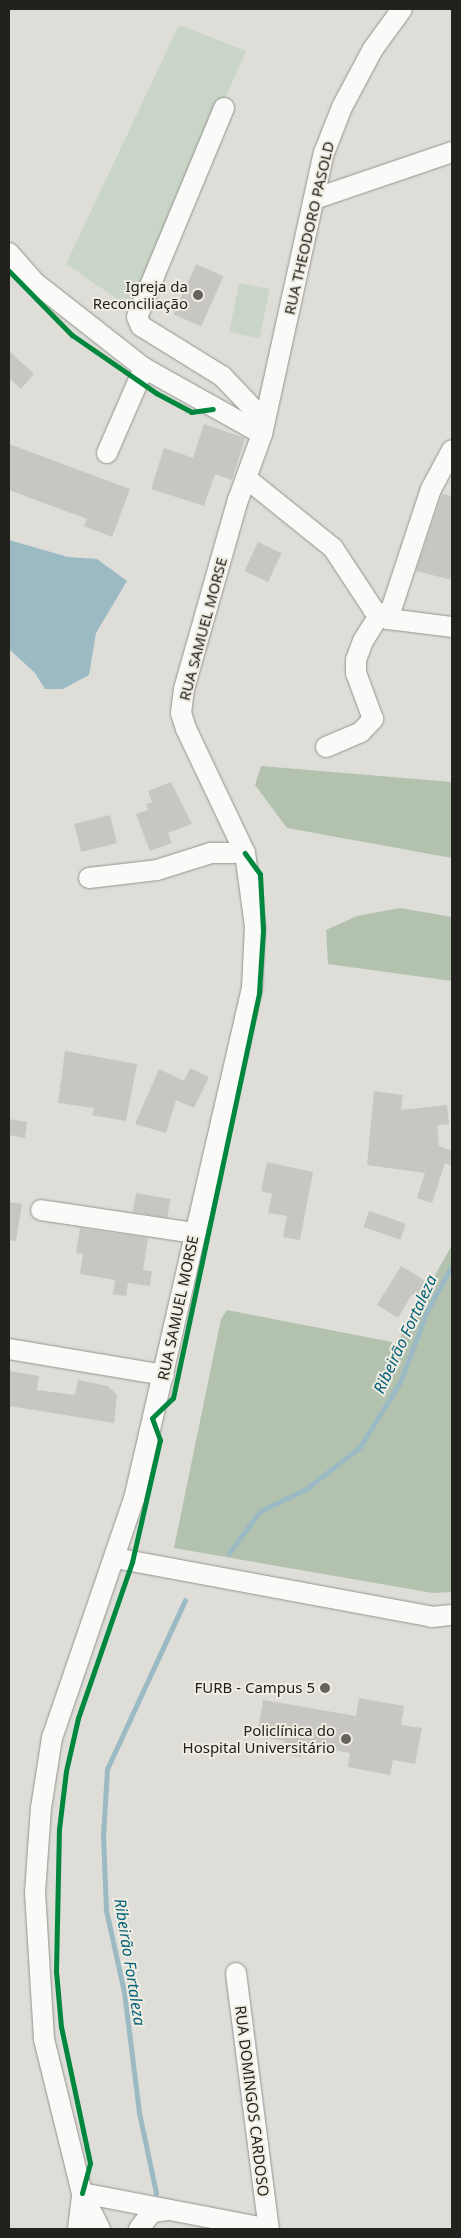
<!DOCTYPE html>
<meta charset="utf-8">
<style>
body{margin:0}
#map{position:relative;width:461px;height:2238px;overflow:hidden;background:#deddd8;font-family:"Noto Sans",sans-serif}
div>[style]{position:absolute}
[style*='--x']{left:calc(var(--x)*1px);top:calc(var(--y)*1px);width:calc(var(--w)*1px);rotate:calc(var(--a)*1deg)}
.green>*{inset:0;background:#c9d5c6;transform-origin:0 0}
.forest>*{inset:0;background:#b2c2af}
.water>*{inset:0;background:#9bbac4}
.stream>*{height:5px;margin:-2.5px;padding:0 2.5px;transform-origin:2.5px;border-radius:2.5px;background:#9bbac4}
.building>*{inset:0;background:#c8c6c2;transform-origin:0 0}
.roads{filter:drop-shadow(0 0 1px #94938f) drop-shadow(0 0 1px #94938f)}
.minor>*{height:20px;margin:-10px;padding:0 10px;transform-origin:10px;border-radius:10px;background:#fafaf9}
.cycleway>*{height:5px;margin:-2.5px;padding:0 2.5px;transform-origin:2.5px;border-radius:2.5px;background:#00873e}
.dots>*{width:14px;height:14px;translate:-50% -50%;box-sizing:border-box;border:2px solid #efece1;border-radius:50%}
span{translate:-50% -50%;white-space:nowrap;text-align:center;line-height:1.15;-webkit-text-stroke:4px #efece1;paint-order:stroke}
.street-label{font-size:15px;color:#22211d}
.poi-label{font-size:15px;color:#22211d}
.right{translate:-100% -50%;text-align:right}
.water-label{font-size:16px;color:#036179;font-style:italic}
.frame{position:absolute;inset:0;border:10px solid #22211d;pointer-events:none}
</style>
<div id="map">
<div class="green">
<div style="clip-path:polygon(179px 25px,246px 51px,132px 309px,66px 264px)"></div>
<div style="left:239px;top:283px;width:31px;height:50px;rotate:11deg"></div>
</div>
<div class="forest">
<div style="clip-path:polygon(261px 766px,452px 782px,452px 858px,287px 828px,255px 785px)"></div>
<div style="clip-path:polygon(400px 908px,452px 917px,452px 981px,328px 964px,326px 930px,357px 916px)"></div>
<div style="clip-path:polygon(452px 1245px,452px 1592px,433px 1593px,174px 1548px,221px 1319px,227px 1310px,397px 1343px)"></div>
</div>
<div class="water">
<div style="clip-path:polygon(9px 540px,68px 557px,97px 559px,127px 581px,96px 633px,89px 675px,63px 689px,45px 689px,35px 673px,9px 649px)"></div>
</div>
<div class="stream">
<div style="--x:229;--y:1553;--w:52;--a:-53.6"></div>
<div style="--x:260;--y:1511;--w:51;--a:-25.6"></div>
<div style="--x:306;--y:1489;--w:68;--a:-37.9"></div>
<div style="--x:360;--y:1447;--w:76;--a:-58.4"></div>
<div style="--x:400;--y:1382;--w:76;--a:-69.2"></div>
<div style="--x:427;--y:1311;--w:52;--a:-61.5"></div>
<div style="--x:156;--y:2193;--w:83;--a:-101.9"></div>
<div style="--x:139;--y:2112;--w:121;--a:-97.1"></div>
<div style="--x:124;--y:1992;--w:84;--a:-102.4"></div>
<div style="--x:106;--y:1910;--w:74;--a:-92.3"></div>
<div style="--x:103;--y:1836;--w:67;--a:-86.6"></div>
<div style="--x:107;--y:1769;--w:186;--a:-65.2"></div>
</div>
<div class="building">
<div style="left:196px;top:264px;width:30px;height:55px;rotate:24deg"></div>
<div style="clip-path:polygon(9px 351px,34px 374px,21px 389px,9px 378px)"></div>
<div style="clip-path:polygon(204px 424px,245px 438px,232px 480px,215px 474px,204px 506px,151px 489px,164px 448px,193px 458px)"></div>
<div style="clip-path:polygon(9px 444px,130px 489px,112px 537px,84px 526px,87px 519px,9px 490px)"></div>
<div style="clip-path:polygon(442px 494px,452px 496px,452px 580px,416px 571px)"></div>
<div style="left:258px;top:542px;width:26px;height:32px;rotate:25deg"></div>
<div style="clip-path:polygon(171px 782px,192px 824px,168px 833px,172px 843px,150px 851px,136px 814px,148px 810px,146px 804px,152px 802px,148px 791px)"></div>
<div style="left:110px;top:815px;width:29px;height:37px;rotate:76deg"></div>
<div style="clip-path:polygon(65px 1051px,137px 1064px,126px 1121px,92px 1115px,94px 1108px,58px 1103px)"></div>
<div style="clip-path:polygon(190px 1068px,209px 1077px,194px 1108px,176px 1100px,166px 1133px,135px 1124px,159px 1069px,184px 1081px)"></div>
<div style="clip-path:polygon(374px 1091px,403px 1095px,401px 1110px,447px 1105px,449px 1124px,437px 1125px,439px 1146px,452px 1151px,452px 1166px,445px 1163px,432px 1203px,417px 1198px,425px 1173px,367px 1165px)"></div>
<div style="clip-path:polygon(9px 1119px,27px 1122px,25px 1138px,9px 1135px)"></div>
<div style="clip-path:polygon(267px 1162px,313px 1172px,300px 1240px,283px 1237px,287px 1216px,268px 1213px,272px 1194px,261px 1191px)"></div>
<div style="left:136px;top:1193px;width:35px;height:19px;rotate:10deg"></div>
<div style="clip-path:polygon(9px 1202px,22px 1204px,16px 1241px,9px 1240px)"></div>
<div style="left:369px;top:1211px;width:39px;height:17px;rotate:19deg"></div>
<div style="clip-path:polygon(80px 1228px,148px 1238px,143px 1270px,152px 1271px,150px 1286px,128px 1283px,126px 1296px,113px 1294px,115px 1280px,80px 1274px,83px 1254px,76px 1253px)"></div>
<div style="clip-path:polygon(401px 1266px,432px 1285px,422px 1300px,412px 1294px,398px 1318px,377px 1305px)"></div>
<div style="clip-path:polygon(9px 1371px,39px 1376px,37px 1390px,75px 1395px,78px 1380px,108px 1386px,117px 1395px,114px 1423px,9px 1406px)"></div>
<div style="clip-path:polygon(359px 1698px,404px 1706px,401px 1725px,422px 1728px,415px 1764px,393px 1760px,390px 1775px,348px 1767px,350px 1753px,304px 1745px,301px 1757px,283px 1754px,285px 1741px,257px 1736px,263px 1700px,356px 1716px)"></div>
</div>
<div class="roads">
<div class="minor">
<div style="--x:224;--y:108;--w:226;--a:112.6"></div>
<div style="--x:137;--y:317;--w:10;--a:66"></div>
<div style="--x:141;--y:326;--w:95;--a:31.7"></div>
<div style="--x:222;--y:376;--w:62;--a:46.3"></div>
<div style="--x:314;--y:199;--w:146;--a:-18.8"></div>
<div style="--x:9;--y:253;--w:37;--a:49"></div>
<div style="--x:33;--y:281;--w:141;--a:38.1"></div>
<div style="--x:144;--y:368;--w:135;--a:29.2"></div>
<div style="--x:107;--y:453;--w:93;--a:-66.5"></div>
<div style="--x:246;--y:478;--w:112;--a:38.8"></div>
<div style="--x:333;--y:548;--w:73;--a:56.7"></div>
<div style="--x:373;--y:609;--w:18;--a:34"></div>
<div style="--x:388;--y:619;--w:64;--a:7.1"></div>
<div style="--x:388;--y:619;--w:137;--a:-71.7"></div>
<div style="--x:431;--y:489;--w:44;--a:-61.7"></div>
<div style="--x:326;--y:747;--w:38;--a:-23"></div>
<div style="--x:361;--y:732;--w:18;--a:-47"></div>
<div style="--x:373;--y:719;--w:49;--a:-110.3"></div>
<div style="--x:356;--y:673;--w:13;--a:-90"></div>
<div style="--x:356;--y:660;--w:20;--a:-70"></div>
<div style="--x:363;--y:641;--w:32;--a:-58"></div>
<div style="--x:89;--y:878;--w:68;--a:-6.7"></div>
<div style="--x:157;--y:870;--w:57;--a:-17.5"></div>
<div style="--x:211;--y:853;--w:34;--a:0"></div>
<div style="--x:41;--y:1210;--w:156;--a:8.5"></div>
<div style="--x:9;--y:1349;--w:157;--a:9.5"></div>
<div style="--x:115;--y:1558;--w:322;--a:10.5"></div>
<div style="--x:432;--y:1617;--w:20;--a:-6"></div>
<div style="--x:236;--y:1973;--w:258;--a:82.7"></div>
<div style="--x:82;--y:2193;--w:190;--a:10.9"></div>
<div style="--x:78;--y:2229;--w:32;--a:-83"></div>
<div style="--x:100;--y:2229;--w:40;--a:-116.6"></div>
<div style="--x:82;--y:2193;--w:159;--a:-103.9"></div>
<div style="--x:44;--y:2039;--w:146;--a:-93.5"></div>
<div style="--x:35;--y:1893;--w:85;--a:-86"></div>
<div style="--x:41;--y:1808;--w:71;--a:-81.1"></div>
<div style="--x:52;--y:1738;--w:253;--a:-71.1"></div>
<div style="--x:134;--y:1499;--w:524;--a:-77"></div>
<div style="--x:252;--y:988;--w:61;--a:-87.2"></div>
<div style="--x:255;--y:927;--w:75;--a:-97.7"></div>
<div style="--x:245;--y:853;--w:137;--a:-115.4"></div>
<div style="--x:186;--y:729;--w:17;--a:-107"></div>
<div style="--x:181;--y:713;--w:24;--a:-83"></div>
<div style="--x:184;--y:689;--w:197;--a:-74.1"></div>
<div style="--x:238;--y:500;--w:70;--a:-70"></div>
<div style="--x:262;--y:434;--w:288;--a:-77.6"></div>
<div style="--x:324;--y:153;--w:49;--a:-68.6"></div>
<div style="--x:342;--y:107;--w:66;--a:-61.9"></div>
<div style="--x:373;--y:49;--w:49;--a:-54.1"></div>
<div style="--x:139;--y:2229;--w:21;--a:-53"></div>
<div style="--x:152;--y:2212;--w:16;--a:-7"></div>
</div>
</div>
<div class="cycleway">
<div style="--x:9;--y:271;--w:90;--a:45.5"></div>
<div style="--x:72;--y:335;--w:102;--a:34.6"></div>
<div style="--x:156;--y:393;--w:40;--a:28"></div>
<div style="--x:191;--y:412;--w:22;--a:-8"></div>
<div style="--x:82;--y:2193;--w:31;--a:-75"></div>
<div style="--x:90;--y:2163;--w:139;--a:-102"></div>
<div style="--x:61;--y:2027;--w:56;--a:-95.1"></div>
<div style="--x:56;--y:1971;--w:142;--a:-88.8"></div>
<div style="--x:59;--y:1829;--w:58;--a:-83.1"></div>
<div style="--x:66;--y:1771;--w:54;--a:-77.2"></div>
<div style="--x:78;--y:1718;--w:165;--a:-70.9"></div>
<div style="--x:132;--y:1562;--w:125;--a:-77.1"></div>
<div style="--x:160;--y:1440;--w:23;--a:-110"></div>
<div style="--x:152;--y:1418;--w:29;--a:-44"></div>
<div style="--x:173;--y:1398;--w:415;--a:-78"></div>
<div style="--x:259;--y:992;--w:62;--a:-86.3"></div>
<div style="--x:263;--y:930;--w:56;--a:-93.1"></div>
<div style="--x:260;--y:874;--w:26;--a:-126"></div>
</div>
<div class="dots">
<div style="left:198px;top:295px;background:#64635e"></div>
<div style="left:325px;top:1688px;background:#64635e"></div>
<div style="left:346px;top:1739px;background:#64635e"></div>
</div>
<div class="street-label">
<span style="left:309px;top:228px;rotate:-77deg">RUA THEODORO PASOLD</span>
<span style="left:203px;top:629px;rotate:-75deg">RUA SAMUEL MORSE</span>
<span style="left:178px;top:1308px;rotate:-78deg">RUA SAMUEL MORSE</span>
<span style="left:252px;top:2101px;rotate:83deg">RUA DOMINGOS CARDOSO</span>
</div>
<div class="poi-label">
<span class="right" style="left:188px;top:295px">Igreja da<br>Reconciliação</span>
<span class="right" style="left:315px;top:1688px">FURB - Campus 5</span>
<span class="right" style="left:335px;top:1739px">Policlínica do<br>Hospital Universitário</span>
</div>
<div class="water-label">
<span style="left:405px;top:1334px;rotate:-65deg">Ribeirão Fortaleza</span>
<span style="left:130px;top:1962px;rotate:81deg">Ribeirão Fortaleza</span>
</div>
<div class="frame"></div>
</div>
